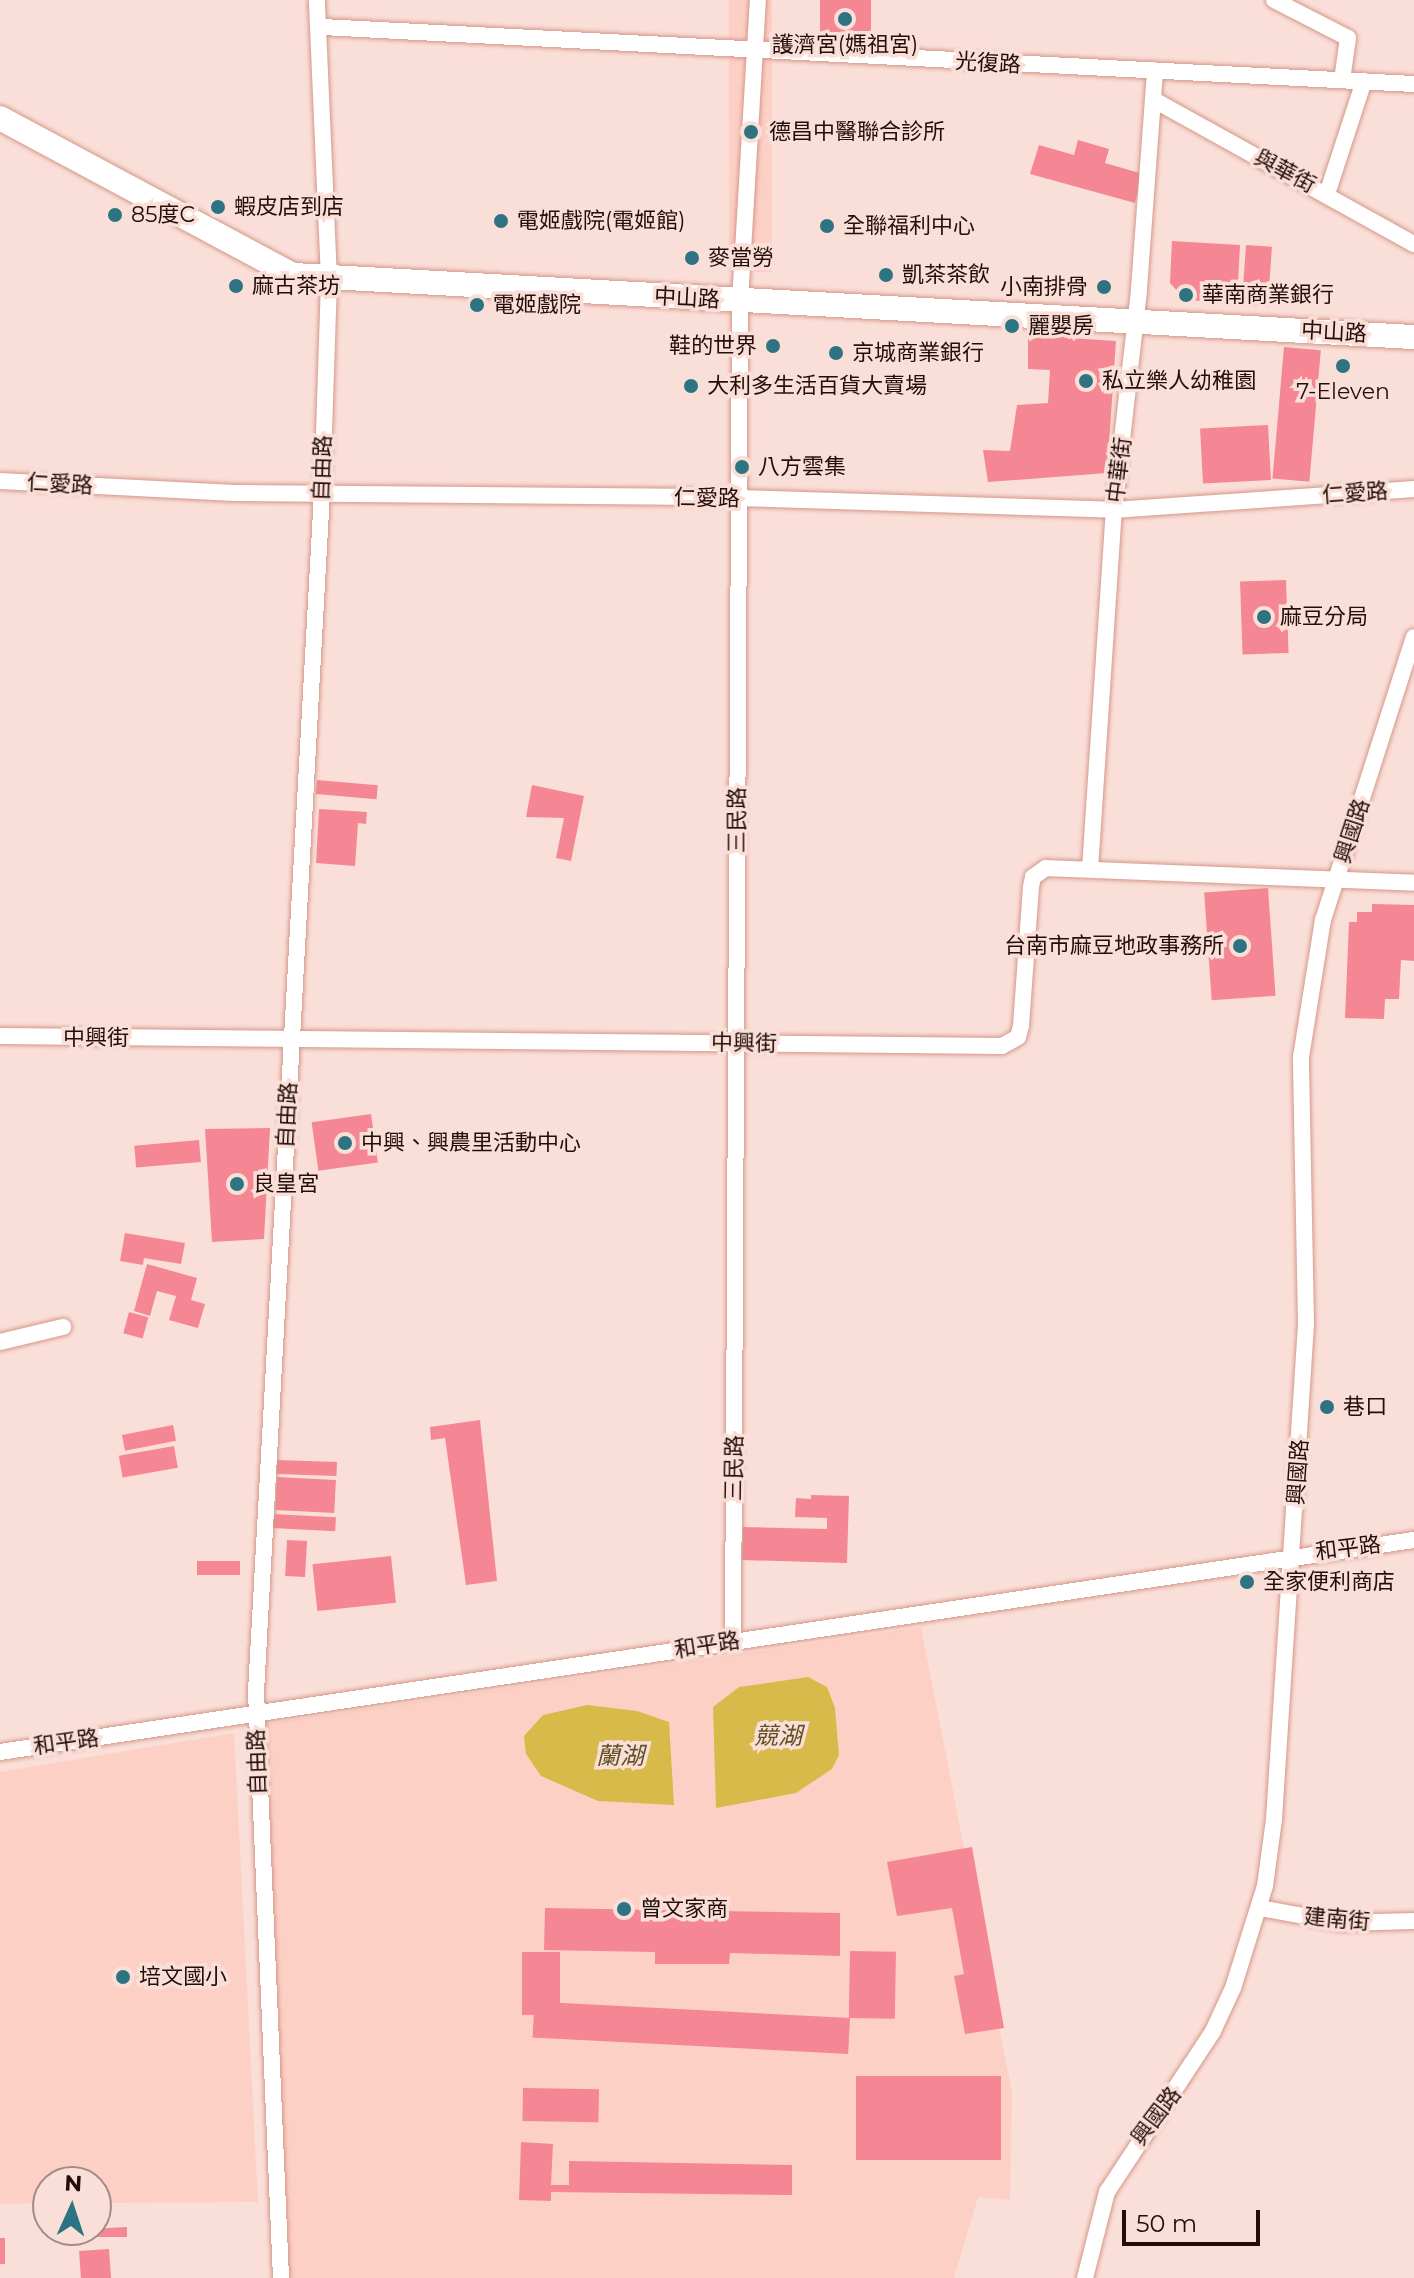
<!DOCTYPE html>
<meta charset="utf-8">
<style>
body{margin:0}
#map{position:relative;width:1414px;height:2278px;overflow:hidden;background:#fadfd8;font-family:Montserrat,"Noto Sans TC",sans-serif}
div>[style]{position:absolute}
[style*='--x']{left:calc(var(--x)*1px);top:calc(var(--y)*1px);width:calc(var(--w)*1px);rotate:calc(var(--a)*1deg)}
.built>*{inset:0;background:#fdd0c5;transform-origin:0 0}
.water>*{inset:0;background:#d8ba4a}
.building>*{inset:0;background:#f48793;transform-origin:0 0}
.roads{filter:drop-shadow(0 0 2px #d59788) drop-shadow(0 0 2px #d59788)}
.minor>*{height:16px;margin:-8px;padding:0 8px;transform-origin:8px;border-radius:8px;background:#fff}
.secondary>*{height:24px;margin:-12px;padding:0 12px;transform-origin:12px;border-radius:12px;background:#fff}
.dots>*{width:22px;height:22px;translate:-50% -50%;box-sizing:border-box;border:4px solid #fadfd8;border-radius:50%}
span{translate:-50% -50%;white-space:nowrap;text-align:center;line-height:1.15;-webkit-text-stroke:7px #fadfd8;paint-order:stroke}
.poi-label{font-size:22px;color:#240e09}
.left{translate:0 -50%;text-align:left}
.right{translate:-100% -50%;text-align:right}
.street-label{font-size:22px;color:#240e09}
.water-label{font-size:24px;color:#5e5124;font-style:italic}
.north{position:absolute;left:32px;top:2166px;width:80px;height:80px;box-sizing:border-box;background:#fadfd8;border:2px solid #a48b85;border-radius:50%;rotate:3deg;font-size:22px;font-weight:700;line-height:32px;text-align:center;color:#240e09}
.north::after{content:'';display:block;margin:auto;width:28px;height:36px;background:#2d7381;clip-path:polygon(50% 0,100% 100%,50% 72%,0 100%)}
.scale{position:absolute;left:1122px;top:2210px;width:138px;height:36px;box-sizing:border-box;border:4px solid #240e09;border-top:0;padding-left:10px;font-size:24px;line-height:28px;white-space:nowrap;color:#240e09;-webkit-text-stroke:6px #fadfd8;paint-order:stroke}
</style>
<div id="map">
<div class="built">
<div style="left:729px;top:0;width:43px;height:272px"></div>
<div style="clip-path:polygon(921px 1627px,1012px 2093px,1010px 2200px,978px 2197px,954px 2278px,288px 2278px,265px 1724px)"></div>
<div style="clip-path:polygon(234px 1733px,258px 2202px,96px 2203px,96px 2182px,48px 2182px,48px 2203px,0 2204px,0 1772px)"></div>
</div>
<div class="water">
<div style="clip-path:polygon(808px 1677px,827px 1687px,835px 1708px,839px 1755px,832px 1769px,796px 1793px,716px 1808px,713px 1707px,739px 1687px)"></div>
<div style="clip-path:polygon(587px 1705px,637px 1711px,669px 1722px,674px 1805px,598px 1801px,541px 1776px,526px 1754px,524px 1736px,543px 1715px)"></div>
</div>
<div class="building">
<div style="left:820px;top:0;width:51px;height:39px"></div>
<div style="clip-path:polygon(1078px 140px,1109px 149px,1105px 163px,1143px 174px,1135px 203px,1030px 174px,1039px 145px,1074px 155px)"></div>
<div style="clip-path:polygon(1172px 241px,1240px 245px,1237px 303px,1185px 300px,1170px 283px)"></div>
<div style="left:1246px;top:245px;width:26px;height:60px;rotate:4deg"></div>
<div style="clip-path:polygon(1028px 323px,1071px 325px,1070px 338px,1116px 341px,1107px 473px,988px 482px,983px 450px,1010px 451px,1017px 405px,1048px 403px,1050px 370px,1028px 369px)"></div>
<div style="left:1284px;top:347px;width:37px;height:132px;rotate:5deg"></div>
<div style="left:1268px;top:425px;width:55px;height:68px;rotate:87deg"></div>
<div style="left:1286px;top:580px;width:73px;height:46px;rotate:88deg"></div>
<div style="left:317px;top:780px;width:61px;height:14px;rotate:5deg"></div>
<div style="clip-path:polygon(532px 785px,584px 796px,571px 861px,556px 858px,564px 818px,526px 817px)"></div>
<div style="clip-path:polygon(319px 809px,367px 812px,366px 824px,358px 823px,355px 866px,316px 863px)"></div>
<div style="left:1268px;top:888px;width:108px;height:64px;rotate:86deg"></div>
<div style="clip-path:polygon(1372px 904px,1414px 905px,1414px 961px,1401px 960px,1399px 999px,1385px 999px,1384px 1019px,1345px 1018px,1349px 922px,1357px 922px,1357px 912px,1372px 912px)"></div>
<div style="left:371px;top:1114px;width:49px;height:60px;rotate:82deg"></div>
<div style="clip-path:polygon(270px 1128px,264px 1239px,212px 1242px,205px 1129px)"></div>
<div style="left:199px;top:1140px;width:22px;height:65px;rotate:85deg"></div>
<div style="clip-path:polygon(125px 1233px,185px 1243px,181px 1264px,144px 1258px,143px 1265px,120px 1261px)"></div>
<div style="clip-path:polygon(147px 1264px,197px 1278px,191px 1300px,205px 1304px,198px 1328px,169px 1320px,176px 1296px,157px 1291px,150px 1316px,134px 1311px)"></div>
<div style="left:129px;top:1312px;width:20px;height:22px;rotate:15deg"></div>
<div style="clip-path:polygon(480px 1420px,497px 1581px,466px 1585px,445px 1438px,431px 1440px,430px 1427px)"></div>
<div style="left:173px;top:1425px;width:16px;height:52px;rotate:79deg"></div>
<div style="left:174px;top:1446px;width:22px;height:56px;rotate:80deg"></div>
<div style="left:277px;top:1460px;width:60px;height:14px;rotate:2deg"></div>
<div style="left:277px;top:1477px;width:59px;height:33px;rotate:3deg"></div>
<div style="clip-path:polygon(811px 1495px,849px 1496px,847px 1563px,742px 1560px,743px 1527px,827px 1529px,827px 1518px,795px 1517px,796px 1498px,811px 1499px)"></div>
<div style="left:272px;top:1514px;width:64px;height:14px;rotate:3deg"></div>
<div style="left:287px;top:1540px;width:20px;height:36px;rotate:3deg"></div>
<div style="left:391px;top:1556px;width:47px;height:79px;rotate:84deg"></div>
<div style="left:240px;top:1561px;width:14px;height:43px;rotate:90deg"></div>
<div style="clip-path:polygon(972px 1847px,1004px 2028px,965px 2034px,954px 1976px,964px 1974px,952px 1908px,897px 1916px,887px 1862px)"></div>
<div style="clip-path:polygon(545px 1908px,840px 1913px,840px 1956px,730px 1953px,729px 1964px,655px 1964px,655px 1952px,544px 1950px)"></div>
<div style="left:850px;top:1951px;width:46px;height:67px;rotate:1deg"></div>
<div style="left:522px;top:1952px;width:38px;height:63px"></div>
<div style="left:850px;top:2018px;width:36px;height:316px;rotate:93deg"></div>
<div style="left:856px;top:2076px;width:145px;height:84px"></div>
<div style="left:523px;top:2088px;width:76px;height:33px;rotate:1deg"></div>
<div style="clip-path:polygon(521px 2142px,553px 2144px,551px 2185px,569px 2185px,569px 2161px,792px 2165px,792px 2195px,551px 2192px,551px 2201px,519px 2200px)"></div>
<div style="clip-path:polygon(127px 2227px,127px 2237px,71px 2237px,71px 2230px)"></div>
<div style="left:0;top:2238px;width:5px;height:26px"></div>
<div style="left:109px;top:2249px;width:29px;height:30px;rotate:86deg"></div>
</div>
<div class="roads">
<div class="minor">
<div style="--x:1274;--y:0;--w:83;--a:27.2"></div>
<div style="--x:1348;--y:38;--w:42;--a:98.1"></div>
<div style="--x:322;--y:27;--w:1093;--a:2.99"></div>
<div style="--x:1154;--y:100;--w:297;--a:29"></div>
<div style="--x:1327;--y:194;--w:119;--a:-71.9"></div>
<div style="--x:0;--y:481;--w:235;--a:2.9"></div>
<div style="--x:235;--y:493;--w:472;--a:0.5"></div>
<div style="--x:707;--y:497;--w:407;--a:1.8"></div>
<div style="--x:1114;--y:510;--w:301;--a:-4"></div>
<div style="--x:1090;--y:869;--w:360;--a:-86.2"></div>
<div style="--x:1114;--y:510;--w:222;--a:-83.5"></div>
<div style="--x:1139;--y:289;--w:219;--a:-85.8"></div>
<div style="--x:0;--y:1036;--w:1002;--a:0.57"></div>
<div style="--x:1002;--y:1046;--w:18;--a:-29"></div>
<div style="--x:1018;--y:1037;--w:11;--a:-75"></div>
<div style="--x:1021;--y:1026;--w:139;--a:-85.9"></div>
<div style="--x:1031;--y:887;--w:10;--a:-79"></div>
<div style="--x:1033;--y:877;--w:16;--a:-35"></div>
<div style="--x:1046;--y:868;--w:368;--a:2.3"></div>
<div style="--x:0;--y:1342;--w:65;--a:-13.4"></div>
<div style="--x:733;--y:1640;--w:1339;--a:-89.7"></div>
<div style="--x:740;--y:301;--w:302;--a:-86.6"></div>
<div style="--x:0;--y:1752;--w:1430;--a:-8.53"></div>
<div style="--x:1260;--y:1908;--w:83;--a:10.4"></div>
<div style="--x:1342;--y:1923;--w:72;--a:-1.6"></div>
<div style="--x:281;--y:2278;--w:587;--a:-92.44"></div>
<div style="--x:256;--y:1692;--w:1202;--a:-86.85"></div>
<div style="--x:322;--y:492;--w:213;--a:-88.1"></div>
<div style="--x:329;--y:279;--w:279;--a:-92.5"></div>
<div style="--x:1085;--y:2278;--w:89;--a:-75.7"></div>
<div style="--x:1107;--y:2192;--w:193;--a:-56.6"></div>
<div style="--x:1213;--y:2031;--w:47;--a:-65.1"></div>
<div style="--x:1233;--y:1988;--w:107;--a:-72.6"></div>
<div style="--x:1265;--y:1886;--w:68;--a:-82.3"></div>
<div style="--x:1274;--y:1819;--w:496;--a:-86.3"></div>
<div style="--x:1306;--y:1324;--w:267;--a:-91.1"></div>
<div style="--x:1301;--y:1057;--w:139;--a:-80.9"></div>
<div style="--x:1323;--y:920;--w:297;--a:-72.2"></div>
</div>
<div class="secondary">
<div style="--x:0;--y:118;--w:332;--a:28.2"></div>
<div style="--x:293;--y:275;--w:1123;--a:3.17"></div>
</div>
</div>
<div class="dots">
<div style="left:845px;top:19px;background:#2d7381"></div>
<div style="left:751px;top:132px;background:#2d7381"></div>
<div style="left:218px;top:207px;background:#2d7381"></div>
<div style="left:115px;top:215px;background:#2d7381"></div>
<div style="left:501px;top:221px;background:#2d7381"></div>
<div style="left:827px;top:226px;background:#2d7381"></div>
<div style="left:692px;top:258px;background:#2d7381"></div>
<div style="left:886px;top:275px;background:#2d7381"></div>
<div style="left:236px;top:286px;background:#2d7381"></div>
<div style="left:1104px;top:287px;background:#2d7381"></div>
<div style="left:1186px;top:295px;background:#2d7381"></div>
<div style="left:477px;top:305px;background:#2d7381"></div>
<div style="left:1012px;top:326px;background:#2d7381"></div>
<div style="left:773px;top:346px;background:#2d7381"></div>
<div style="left:836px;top:353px;background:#2d7381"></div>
<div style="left:1343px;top:366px;background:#2d7381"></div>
<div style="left:1086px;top:381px;background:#2d7381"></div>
<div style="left:691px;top:386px;background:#2d7381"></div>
<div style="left:742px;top:467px;background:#2d7381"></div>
<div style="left:1264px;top:617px;background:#2d7381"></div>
<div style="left:1240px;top:946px;background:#2d7381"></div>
<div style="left:345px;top:1143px;background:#2d7381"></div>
<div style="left:237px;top:1184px;background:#2d7381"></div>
<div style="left:1327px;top:1407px;background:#2d7381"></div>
<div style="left:1247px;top:1582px;background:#2d7381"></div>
<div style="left:624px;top:1909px;background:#2d7381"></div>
<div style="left:123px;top:1977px;background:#2d7381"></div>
</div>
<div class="poi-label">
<span style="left:845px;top:45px">護濟宮(媽祖宮)</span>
<span class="left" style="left:769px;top:132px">德昌中醫聯合診所</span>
<span class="left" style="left:234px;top:207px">蝦皮店到店</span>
<span class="left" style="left:131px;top:215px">85度C</span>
<span class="left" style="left:517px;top:221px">電姬戲院(電姬館)</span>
<span class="left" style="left:843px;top:226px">全聯福利中心</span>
<span class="left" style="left:708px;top:258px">麥當勞</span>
<span class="left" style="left:902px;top:275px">凱茶茶飲</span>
<span class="left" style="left:252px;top:286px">麻古茶坊</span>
<span class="right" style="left:1088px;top:287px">小南排骨</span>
<span class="left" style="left:1202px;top:295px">華南商業銀行</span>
<span class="left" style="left:493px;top:305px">電姬戲院</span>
<span class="left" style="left:1028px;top:326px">麗嬰房</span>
<span class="right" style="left:757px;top:346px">鞋的世界</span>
<span class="left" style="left:852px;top:353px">京城商業銀行</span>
<span class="left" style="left:1102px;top:381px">私立樂人幼稚園</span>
<span class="left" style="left:707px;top:386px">大利多生活百貨大賣場</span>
<span style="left:1343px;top:392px">7-Eleven</span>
<span class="left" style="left:758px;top:467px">八方雲集</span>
<span class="left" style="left:1280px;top:617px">麻豆分局</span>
<span class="right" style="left:1224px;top:946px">台南市麻豆地政事務所</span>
<span class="left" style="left:361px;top:1143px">中興、興農里活動中心</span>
<span class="left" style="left:253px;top:1184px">良皇宮</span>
<span class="left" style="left:1343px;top:1407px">巷口</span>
<span class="left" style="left:1263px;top:1582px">全家便利商店</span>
<span class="left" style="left:640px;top:1909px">曾文家商</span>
<span class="left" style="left:139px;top:1977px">培文國小</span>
</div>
<div class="street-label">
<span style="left:988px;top:63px;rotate:3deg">光復路</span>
<span style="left:1285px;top:171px;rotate:28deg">與華街</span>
<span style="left:687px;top:298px;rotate:3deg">中山路</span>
<span style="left:1334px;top:332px;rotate:3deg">中山路</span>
<span style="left:322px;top:468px;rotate:-88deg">自由路</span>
<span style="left:1119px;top:470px;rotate:-83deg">中華街</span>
<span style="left:60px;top:484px;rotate:3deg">仁愛路</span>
<span style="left:1355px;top:493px;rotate:-4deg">仁愛路</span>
<span style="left:707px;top:498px;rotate:1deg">仁愛路</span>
<span style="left:737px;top:820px;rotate:-90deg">三民路</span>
<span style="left:1352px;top:831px;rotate:-72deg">興國路</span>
<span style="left:96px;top:1038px">中興街</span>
<span style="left:744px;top:1043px;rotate:1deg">中興街</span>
<span style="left:287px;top:1115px;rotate:-87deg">自由路</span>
<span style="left:734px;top:1468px;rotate:-89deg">三民路</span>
<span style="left:1298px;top:1472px;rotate:-86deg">興國路</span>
<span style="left:1348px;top:1548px;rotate:-7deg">和平路</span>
<span style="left:707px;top:1645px;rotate:-9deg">和平路</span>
<span style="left:66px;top:1742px;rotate:-8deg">和平路</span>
<span style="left:257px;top:1762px;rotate:-92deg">自由路</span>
<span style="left:1337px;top:1919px;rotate:5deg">建南街</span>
<span style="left:1156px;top:2116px;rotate:-53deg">興國路</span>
</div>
<div class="water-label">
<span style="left:778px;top:1736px">競湖</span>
<span style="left:620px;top:1756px">蘭湖</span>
</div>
<div class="north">N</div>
<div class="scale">50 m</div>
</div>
